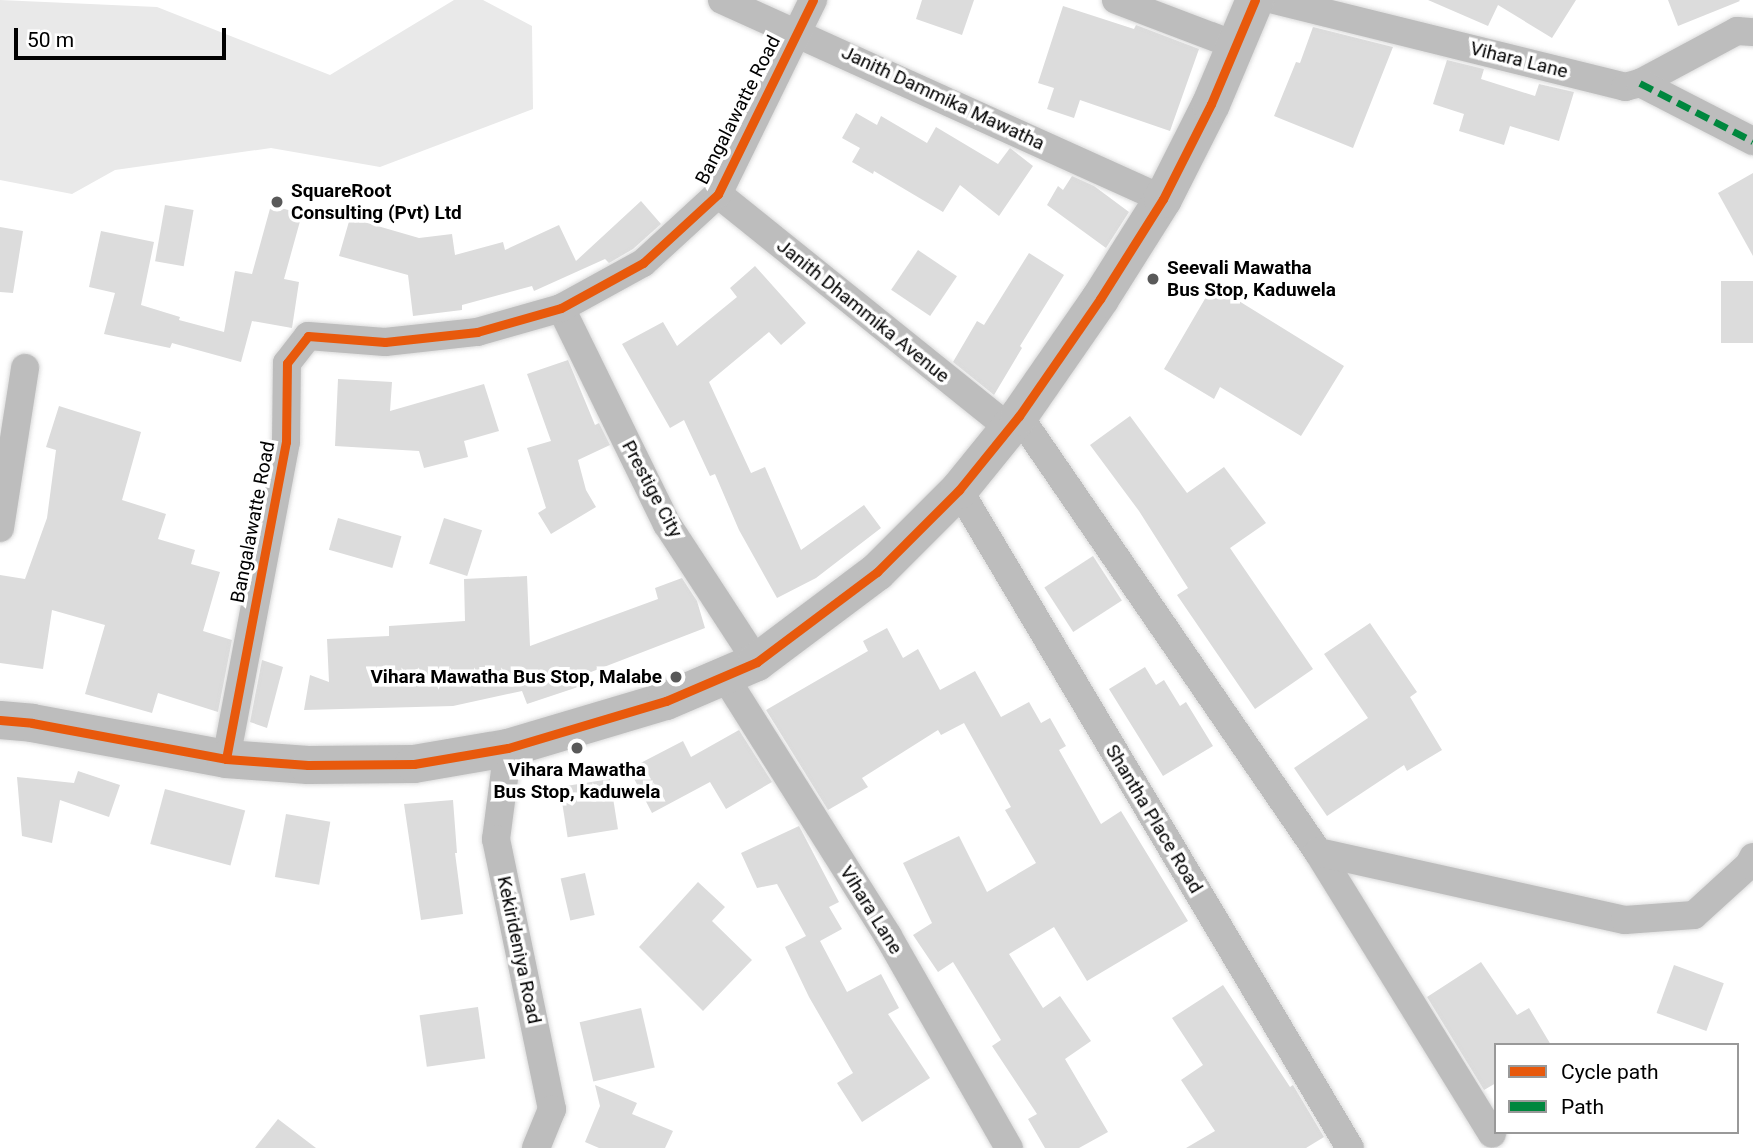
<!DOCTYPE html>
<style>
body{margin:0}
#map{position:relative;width:1753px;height:1148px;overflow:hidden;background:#fff;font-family:Roboto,sans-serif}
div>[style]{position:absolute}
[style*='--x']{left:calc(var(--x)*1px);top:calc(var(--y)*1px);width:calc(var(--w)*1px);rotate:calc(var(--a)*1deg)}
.green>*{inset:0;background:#e9e9e9}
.building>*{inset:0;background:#dcdcdc;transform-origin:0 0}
.roads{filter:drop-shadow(0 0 2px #dbdbdb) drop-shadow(0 0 2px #dbdbdb)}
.minor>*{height:28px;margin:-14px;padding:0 14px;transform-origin:14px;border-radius:14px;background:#bdbdbd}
.primary>*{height:38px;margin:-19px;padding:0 19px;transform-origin:19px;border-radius:19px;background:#bdbdbd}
.quiet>*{height:7px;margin-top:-3.5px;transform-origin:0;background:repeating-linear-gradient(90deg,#00873e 0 14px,transparent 0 21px)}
.cycleway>*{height:9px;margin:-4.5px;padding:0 4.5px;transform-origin:4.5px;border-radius:4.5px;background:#e8590c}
.dots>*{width:19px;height:19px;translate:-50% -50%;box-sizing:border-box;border:4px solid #fff;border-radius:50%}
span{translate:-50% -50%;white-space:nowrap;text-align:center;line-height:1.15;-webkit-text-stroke:7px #fff;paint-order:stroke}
.street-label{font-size:19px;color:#000}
.poi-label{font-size:19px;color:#000;font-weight:700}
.left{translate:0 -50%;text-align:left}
.right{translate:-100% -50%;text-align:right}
.legend{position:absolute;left:1494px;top:1043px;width:245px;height:91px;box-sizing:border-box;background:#fff;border:2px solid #999;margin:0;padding:9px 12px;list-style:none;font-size:21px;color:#000}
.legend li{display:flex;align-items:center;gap:14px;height:35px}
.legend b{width:35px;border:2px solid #999}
.scale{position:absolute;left:14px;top:28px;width:212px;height:32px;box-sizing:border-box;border:4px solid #000;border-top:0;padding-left:9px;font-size:21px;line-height:24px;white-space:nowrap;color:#000;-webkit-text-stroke:5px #fff;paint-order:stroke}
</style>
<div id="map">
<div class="green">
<div style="clip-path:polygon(0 0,157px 7px,330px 75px,454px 0,483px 0,532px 26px,533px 109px,380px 167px,271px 148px,115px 170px,72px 194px,0 180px)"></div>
</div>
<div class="building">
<div style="clip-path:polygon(922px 0,974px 0,962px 35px,916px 19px)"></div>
<div style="clip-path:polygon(1428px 0,1576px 0,1552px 38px,1498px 5px,1488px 26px)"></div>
<div style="clip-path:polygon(1668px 0,1739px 0,1740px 1px,1678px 26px)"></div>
<div style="clip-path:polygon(1063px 6px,1134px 29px,1136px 25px,1199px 49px,1170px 131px,1080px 100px,1074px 118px,1047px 109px,1054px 88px,1038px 83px)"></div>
<div style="clip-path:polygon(1313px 27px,1393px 47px,1353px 148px,1274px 116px,1296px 62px,1300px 63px)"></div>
<div style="clip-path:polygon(1447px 60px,1484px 69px,1481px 79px,1535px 96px,1539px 84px,1574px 92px,1559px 141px,1510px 126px,1504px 145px,1459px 131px,1464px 114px,1433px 104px)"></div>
<div style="clip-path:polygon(856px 113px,877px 125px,881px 116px,927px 143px,936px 127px,998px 164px,1010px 148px,1033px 166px,999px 216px,960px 185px,943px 212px,874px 171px,873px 174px,852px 162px,860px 148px,842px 138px)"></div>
<div style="clip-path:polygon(1753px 173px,1753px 256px,1718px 193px)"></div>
<div style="clip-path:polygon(1072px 176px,1094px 186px,1129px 212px,1106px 248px,1047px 205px,1058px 186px,1063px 190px)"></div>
<div style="clip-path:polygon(641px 201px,661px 224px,633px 249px,609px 263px,605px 259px,534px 291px,532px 286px,462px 305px,462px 310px,413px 316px,408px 275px,339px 256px,350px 218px,419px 238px,452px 234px,455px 255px,503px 242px,505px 250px,559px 225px,576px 261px)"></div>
<div style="left:165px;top:205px;width:29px;height:57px;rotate:10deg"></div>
<div style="clip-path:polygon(271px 205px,302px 214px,284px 279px,299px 282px,292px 328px,252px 321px,241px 362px,172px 343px,170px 348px,104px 334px,115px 293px,89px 287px,101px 231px,154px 242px,141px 305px,180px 317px,179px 320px,224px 332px,235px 271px,252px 274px)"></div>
<div style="clip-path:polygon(0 227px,23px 231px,13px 293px,0 292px)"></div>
<div style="left:918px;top:250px;width:47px;height:48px;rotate:34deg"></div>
<div style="clip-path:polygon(1029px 253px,1064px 275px,1020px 346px,1022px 348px,994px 395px,953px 362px,977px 321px,984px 325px)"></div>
<div style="clip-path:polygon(755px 266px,806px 323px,781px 345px,769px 332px,709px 382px,751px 473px,765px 467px,801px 550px,864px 505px,881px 528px,816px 578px,777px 598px,739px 530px,715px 474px,710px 476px,684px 420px,670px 428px,622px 344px,663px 322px,677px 346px,737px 297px,730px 288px)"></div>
<div style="left:1721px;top:281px;width:32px;height:62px"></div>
<div style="clip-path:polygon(1213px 285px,1344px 366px,1301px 436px,1220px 387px,1214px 399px,1164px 369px)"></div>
<div style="clip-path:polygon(568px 360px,595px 425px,599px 423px,610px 445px,578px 460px,586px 490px,596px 507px,551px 534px,538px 513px,546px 508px,527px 448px,551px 441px,527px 374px)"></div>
<div style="clip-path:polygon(338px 379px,392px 382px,390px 411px,484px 384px,499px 431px,464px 441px,468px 457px,424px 468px,419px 451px,335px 446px)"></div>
<div style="clip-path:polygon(59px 406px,141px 432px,122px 500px,166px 514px,158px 539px,195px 550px,191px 564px,220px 572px,203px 631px,232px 640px,218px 712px,158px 693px,152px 713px,85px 694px,105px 625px,52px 610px,43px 669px,0 663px,0 575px,25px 579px,47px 518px,56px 450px,46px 447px)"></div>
<div style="clip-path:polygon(1130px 416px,1187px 493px,1224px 467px,1266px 523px,1230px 548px,1313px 669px,1255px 709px,1177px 595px,1188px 588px,1139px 511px,1090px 445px)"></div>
<div style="left:338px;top:518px;width:66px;height:33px;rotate:16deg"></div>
<div style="left:444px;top:518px;width:40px;height:48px;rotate:18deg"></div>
<div style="left:1093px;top:556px;width:53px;height:58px;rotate:57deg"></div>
<div style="clip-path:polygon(527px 576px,530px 646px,658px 599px,655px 588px,682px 578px,697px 601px,705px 628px,578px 677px,581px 686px,527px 704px,522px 691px,453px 706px,304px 710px,310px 675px,329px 682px,327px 639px,389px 636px,389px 626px,465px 621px,464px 579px)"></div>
<div style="clip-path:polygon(1370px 623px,1417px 692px,1410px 697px,1442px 750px,1407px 771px,1404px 765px,1327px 816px,1294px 768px,1368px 718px,1324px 654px)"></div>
<div style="clip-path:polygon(887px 628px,903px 658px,918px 649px,940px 690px,975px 671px,1001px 717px,1029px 702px,1041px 723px,1050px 718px,1066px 746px,1059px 750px,1101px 824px,1121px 811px,1188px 921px,1087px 981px,1054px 927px,1009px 954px,1043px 1008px,1060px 996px,1091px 1041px,1065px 1059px,1108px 1132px,1079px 1148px,1045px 1148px,1028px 1119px,1037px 1114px,992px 1046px,1001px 1040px,953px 962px,938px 972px,913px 935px,932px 923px,903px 863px,959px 836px,987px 892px,1036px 863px,1005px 810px,1011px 807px,964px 723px,941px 735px,938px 730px,862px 778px,868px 787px,828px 810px,766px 710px,868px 651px,863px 641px)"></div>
<div style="clip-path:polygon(262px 660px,283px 667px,267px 728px,250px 722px)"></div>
<div style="clip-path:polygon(1145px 667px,1156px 685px,1164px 680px,1180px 706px,1186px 702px,1213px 746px,1163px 776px,1109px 689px)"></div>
<div style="clip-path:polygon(739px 730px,772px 782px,726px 809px,710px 782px,652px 813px,629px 769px,683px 741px,691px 757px)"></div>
<div style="clip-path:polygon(78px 771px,120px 785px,109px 817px,60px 800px,52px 843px,22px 836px,17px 777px,74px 783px)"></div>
<div style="left:610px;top:779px;width:51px;height:51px;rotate:81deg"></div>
<div style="left:165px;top:789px;width:83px;height:57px;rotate:15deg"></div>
<div style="clip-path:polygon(453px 800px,457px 853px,455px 853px,463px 914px,421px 920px,404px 804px)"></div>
<div style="left:286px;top:814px;width:45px;height:64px;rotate:10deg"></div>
<div style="clip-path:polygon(799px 826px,839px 902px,829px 907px,842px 929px,820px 941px,847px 992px,881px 974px,899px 1008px,888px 1014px,930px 1078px,862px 1122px,837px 1083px,853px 1073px,809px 997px,785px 947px,806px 936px,777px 884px,757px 888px,741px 853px)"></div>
<div style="left:585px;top:873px;width:43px;height:25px;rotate:77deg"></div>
<div style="clip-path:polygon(698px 882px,725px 907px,712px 921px,752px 960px,703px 1011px,639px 947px)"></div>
<div style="clip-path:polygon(1481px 962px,1517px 1015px,1529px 1008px,1551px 1045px,1496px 1045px,1496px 1083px,1484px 1090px,1427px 997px)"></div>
<div style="left:1674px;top:965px;width:53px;height:51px;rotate:20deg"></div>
<div style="clip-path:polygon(1223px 985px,1290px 1087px,1293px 1085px,1324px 1137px,1306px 1148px,1186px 1148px,1215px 1131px,1181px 1080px,1203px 1065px,1172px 1018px)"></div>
<div style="left:478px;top:1007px;width:52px;height:59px;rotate:82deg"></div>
<div style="left:641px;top:1008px;width:61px;height:63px;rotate:77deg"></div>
<div style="clip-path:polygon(595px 1085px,637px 1103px,632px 1114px,673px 1131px,665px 1148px,599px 1148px,585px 1142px,600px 1106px)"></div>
<div style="clip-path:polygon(278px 1119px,316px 1148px,255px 1148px)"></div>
</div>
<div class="roads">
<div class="minor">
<div style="--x:722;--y:0;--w:484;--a:24.3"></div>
<div style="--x:1116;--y:0;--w:129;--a:20.8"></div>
<div style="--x:1274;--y:0;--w:362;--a:13.9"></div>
<div style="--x:1625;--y:87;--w:16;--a:-15"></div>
<div style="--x:1640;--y:83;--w:110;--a:-28.2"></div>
<div style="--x:1737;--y:31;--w:16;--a:4"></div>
<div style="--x:1640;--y:83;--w:127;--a:27.2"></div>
<div style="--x:718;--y:194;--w:373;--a:38.8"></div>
<div style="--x:561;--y:308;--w:241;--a:63.9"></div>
<div style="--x:667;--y:524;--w:165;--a:56.9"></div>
<div style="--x:1019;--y:416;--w:529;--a:55.56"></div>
<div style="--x:1318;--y:852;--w:331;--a:58.3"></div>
<div style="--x:959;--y:490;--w:765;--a:59.28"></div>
<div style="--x:0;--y:528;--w:162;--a:-81.1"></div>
<div style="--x:725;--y:677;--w:306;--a:57.8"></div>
<div style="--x:888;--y:936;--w:244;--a:60.3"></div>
<div style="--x:508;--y:748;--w:92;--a:97.5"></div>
<div style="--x:496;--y:839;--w:276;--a:78.3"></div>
<div style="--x:552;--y:1109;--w:42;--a:112.3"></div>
<div style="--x:226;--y:759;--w:323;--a:-79.3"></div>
<div style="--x:286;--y:442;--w:79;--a:-89.3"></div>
<div style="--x:287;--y:363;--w:34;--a:-52"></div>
<div style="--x:308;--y:336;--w:77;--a:4.5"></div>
<div style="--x:385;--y:342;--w:93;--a:-6.2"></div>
<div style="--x:477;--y:332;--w:87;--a:-15.9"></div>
<div style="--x:561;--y:308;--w:94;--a:-28.8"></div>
<div style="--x:643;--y:263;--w:102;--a:-42.6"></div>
<div style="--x:718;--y:194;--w:216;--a:-63.9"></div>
<div style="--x:1318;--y:852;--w:314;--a:12.5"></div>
<div style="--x:1625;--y:920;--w:69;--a:-4.1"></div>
<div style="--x:1694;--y:915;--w:74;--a:-42.3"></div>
<div style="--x:1749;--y:865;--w:9;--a:-63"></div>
</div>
<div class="primary">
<div style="--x:0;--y:720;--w:32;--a:5"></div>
<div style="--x:32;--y:723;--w:197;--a:10.5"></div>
<div style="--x:226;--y:759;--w:82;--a:4.2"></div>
<div style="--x:308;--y:765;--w:106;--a:-0.5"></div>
<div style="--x:414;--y:764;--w:95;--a:-9.7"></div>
<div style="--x:508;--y:748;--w:165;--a:-16.6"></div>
<div style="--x:666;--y:701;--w:99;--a:-23.2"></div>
<div style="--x:757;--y:662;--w:150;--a:-36.9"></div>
<div style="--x:877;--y:572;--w:116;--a:-45"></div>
<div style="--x:959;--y:490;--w:95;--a:-51"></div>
<div style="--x:1019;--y:416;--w:142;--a:-55.3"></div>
<div style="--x:1100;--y:299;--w:118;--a:-57.8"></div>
<div style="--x:1163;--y:199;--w:106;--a:-63.2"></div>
<div style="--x:1211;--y:104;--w:113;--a:-67.1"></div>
</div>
</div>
<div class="quiet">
<div style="--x:1640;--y:83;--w:127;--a:27.2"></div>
</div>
<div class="cycleway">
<div style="--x:0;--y:720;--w:32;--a:5"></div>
<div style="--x:32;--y:723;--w:197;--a:10.5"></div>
<div style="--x:226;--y:759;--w:82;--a:4.2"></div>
<div style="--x:308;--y:765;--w:106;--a:-0.5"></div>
<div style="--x:414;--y:764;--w:95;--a:-9.7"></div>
<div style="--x:508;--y:748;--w:165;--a:-16.6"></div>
<div style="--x:666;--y:701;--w:99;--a:-23.2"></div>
<div style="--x:757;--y:662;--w:150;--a:-36.9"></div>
<div style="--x:877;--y:572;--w:116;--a:-45"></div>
<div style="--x:959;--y:490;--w:95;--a:-51"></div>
<div style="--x:1019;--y:416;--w:142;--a:-55.3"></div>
<div style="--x:1100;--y:299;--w:118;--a:-57.8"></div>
<div style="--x:1163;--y:199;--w:106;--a:-63.2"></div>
<div style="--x:1211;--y:104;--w:113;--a:-67.1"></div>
<div style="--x:226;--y:759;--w:323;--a:-79.3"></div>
<div style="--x:286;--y:442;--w:79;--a:-89.3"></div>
<div style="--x:287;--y:363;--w:34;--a:-52"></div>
<div style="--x:308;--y:336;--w:77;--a:4.5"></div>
<div style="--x:385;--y:342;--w:93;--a:-6.2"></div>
<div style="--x:477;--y:332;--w:87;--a:-15.9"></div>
<div style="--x:561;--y:308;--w:94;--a:-28.8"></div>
<div style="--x:643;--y:263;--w:102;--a:-42.6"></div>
<div style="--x:718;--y:194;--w:216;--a:-63.9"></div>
</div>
<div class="dots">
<div style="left:277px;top:202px;background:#595959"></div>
<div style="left:1153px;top:279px;background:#595959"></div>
<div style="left:676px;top:677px;background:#595959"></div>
<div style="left:577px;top:748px;background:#595959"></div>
</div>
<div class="street-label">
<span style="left:1519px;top:60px;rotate:14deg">Vihara Lane</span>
<span style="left:943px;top:98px;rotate:25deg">Janith Dammika Mawatha</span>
<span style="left:738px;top:110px;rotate:-63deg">Bangalawatte Road</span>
<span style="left:863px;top:311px;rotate:39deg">Janith Dhammika Avenue</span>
<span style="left:652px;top:489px;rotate:62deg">Prestige City</span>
<span style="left:253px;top:522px;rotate:-79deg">Bangalawatte Road</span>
<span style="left:1154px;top:819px;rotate:59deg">Shantha Place Road</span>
<span style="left:871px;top:910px;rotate:58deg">Vihara Lane</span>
<span style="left:519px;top:950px;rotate:78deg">Kekirideniya Road</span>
</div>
<div class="poi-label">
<span class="left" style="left:291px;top:202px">SquareRoot<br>Consulting (Pvt) Ltd</span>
<span class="left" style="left:1167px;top:279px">Seevali Mawatha<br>Bus Stop, Kaduwela</span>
<span class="right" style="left:662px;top:677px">Vihara Mawatha Bus Stop, Malabe</span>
<span style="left:577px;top:781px">Vihara Mawatha<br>Bus Stop, kaduwela</span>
</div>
<ul class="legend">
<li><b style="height:9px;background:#e8590c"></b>Cycle path</li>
<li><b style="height:9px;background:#00873e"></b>Path</li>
</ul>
<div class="scale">50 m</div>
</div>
